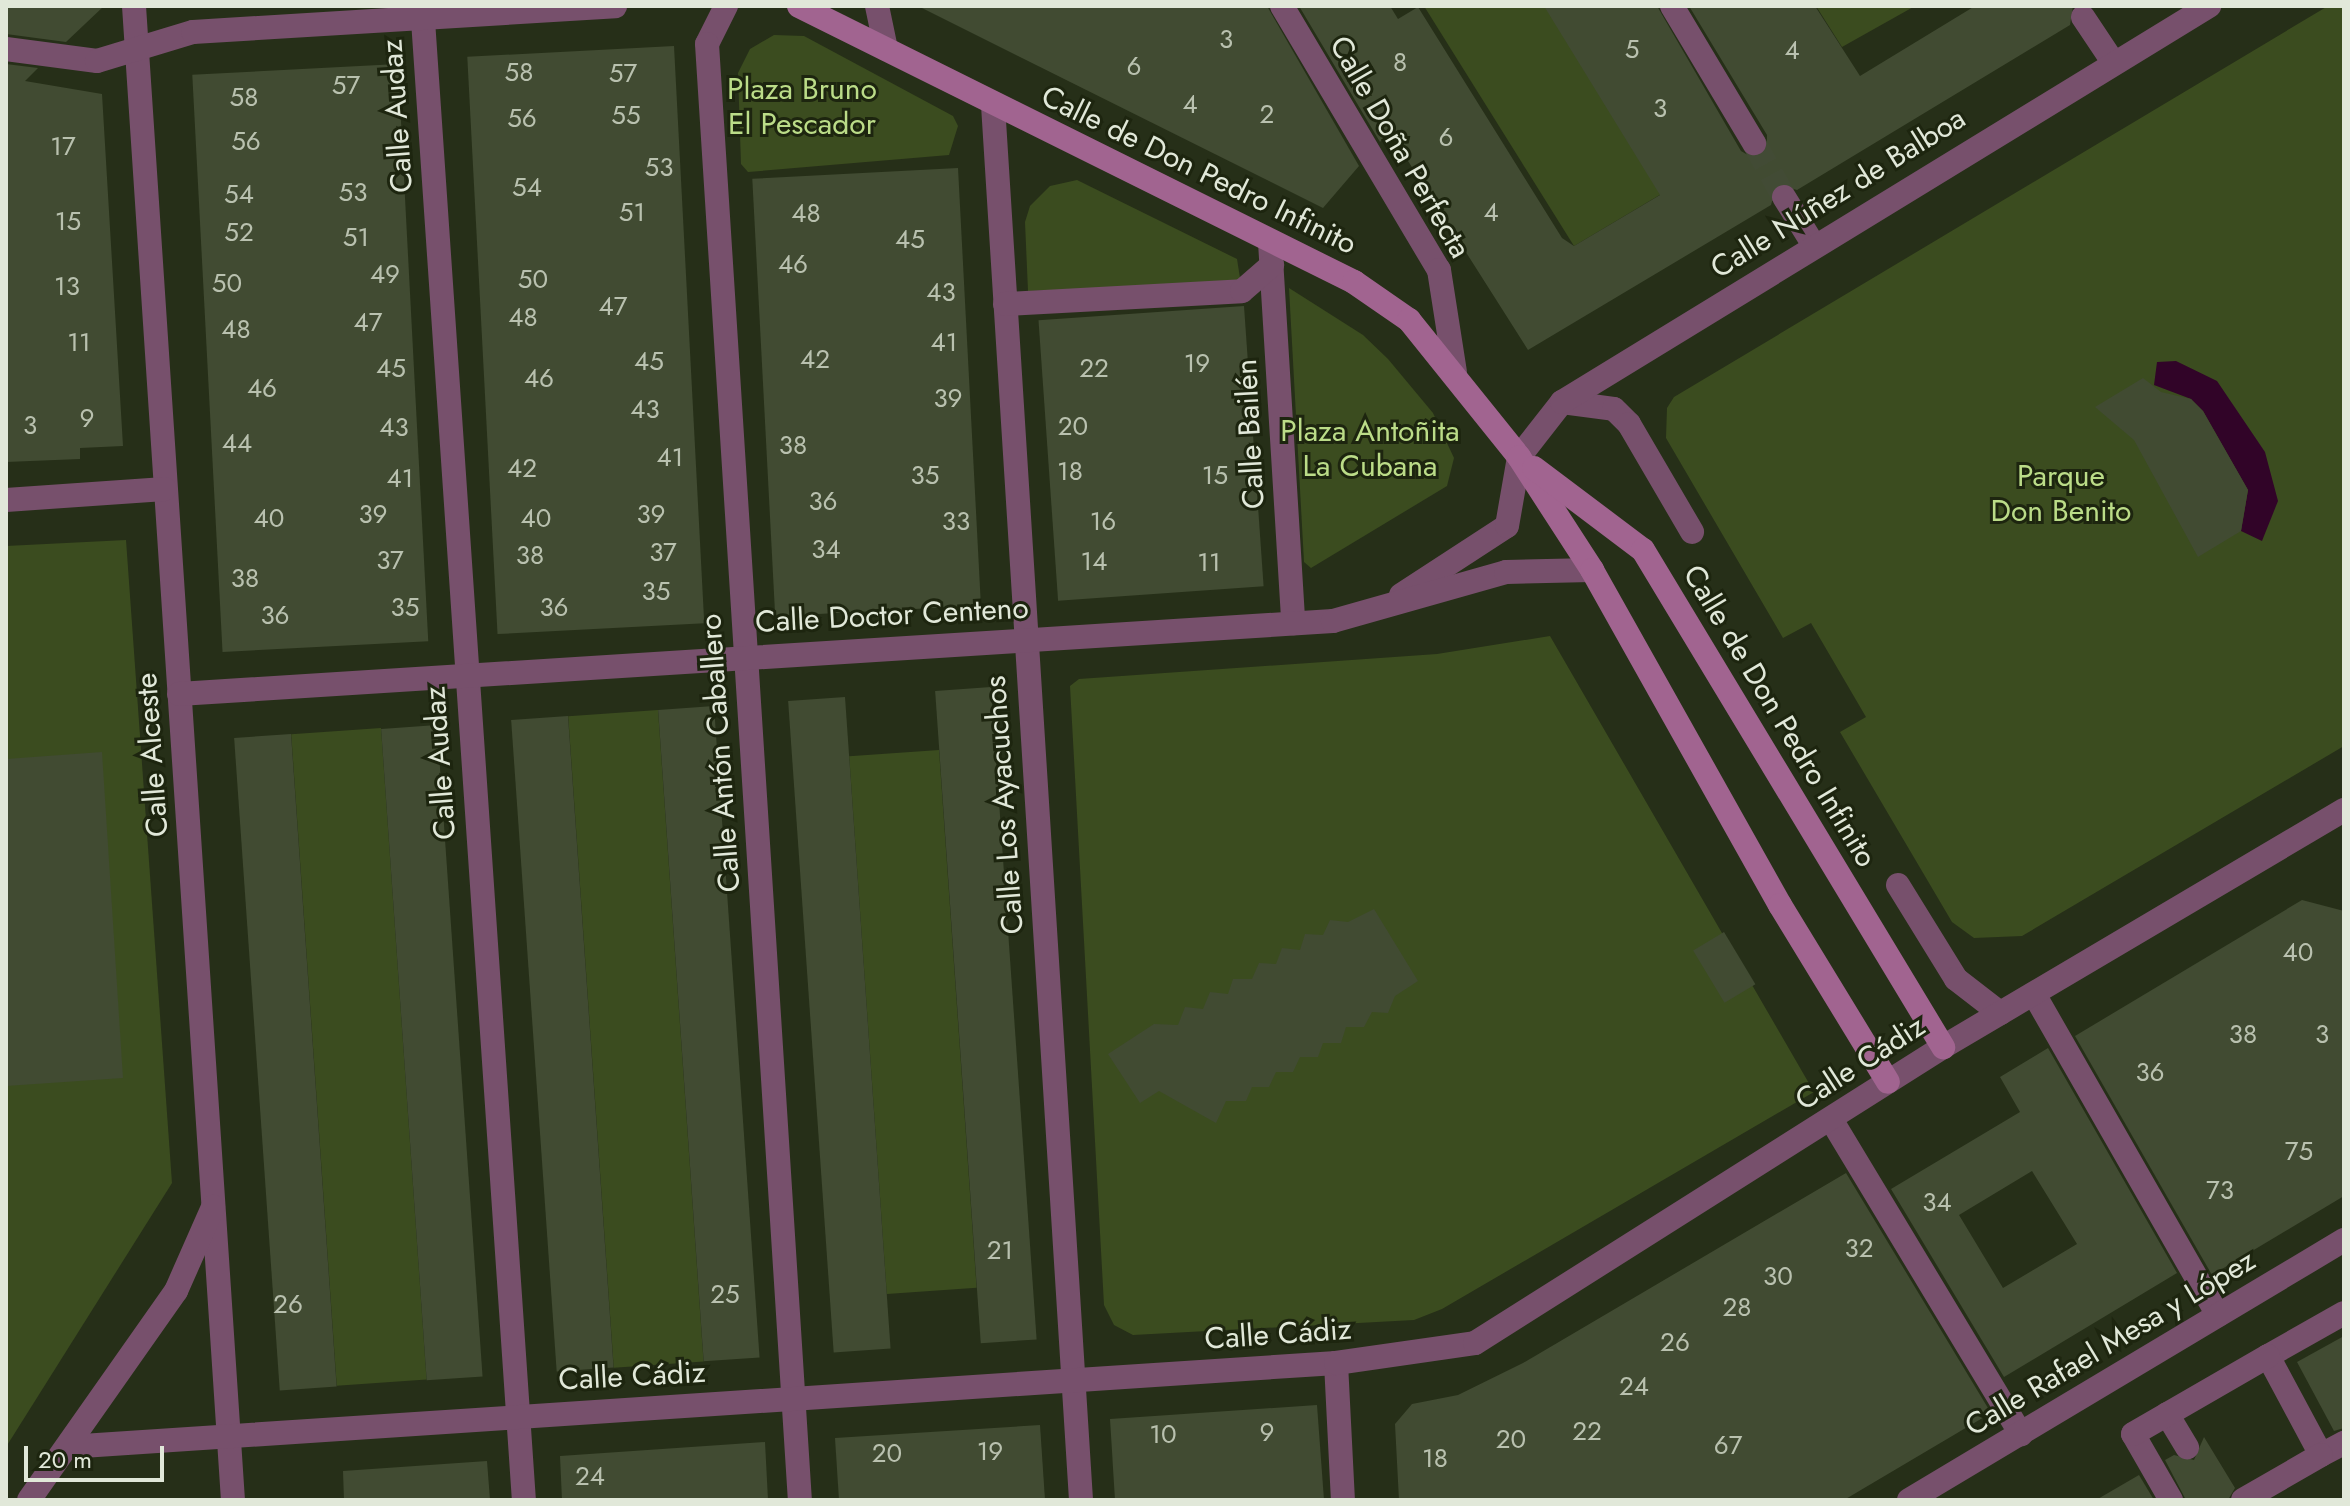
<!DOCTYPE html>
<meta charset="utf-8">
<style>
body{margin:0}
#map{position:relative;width:2350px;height:1506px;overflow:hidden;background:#262f18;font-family:Jost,sans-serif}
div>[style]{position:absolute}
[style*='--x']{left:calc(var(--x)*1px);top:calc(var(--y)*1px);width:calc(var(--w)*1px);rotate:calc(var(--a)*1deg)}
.green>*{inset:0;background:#3b4c1f;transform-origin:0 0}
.water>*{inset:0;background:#310428}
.building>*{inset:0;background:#414b32;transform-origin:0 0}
.street-tunnel>*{height:24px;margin-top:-12px;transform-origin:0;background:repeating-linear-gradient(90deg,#424b35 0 24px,transparent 0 36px)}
.lane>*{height:24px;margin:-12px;padding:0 12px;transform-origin:12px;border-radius:12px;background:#77506c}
.street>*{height:24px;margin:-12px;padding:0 12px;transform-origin:12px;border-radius:12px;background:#77506c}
.secondary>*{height:24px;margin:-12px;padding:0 12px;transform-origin:12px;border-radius:12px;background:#a16490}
span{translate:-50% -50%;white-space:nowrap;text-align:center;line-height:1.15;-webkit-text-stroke:6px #1d250f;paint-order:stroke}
.number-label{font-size:26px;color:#b9c1af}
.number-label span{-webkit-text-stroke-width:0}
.park-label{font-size:30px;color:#bbdc88}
.street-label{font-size:30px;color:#e1e8d9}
.frame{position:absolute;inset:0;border:8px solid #e1e8d9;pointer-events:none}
.scale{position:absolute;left:24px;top:1446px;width:140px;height:36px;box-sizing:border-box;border:4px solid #e1e8d9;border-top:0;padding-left:10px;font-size:24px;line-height:28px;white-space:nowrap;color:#e1e8d9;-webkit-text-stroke:6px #1d250f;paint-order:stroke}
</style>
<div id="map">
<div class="green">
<div style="clip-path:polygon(1424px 6px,1546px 6px,1663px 193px,1574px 246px)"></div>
<div style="clip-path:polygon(1816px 6px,1915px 6px,1842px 47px)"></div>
<div style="clip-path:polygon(2328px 6px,2344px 6px,2344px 746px,2022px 936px,1974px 938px,1952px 922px,1840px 732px,1866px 717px,1811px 623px,1783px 638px,1666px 438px,1667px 408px,1674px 397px)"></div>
<div style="clip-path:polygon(774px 35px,804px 36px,953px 116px,958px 126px,949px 155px,748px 172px,741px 164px,738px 73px,750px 49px)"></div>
<div style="clip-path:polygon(1077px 180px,1237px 259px,1240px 278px,1234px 286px,1028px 291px,1025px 222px,1030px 206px,1050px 186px)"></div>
<div style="clip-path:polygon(1289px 288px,1363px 335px,1388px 359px,1433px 413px,1454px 458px,1447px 486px,1311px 568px,1304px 562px)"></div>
<div style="clip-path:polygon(126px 540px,172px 1183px,6px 1447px,6px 546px)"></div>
<div style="clip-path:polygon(1550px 636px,1814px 1092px,1442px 1309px,1414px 1320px,1133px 1335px,1114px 1325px,1104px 1305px,1070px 686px,1079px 679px,1437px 654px)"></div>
<div style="left:658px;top:710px;width:653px;height:90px;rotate:86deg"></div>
<div style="left:381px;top:728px;width:653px;height:90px;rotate:86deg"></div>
<div style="left:939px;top:750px;width:539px;height:90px;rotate:86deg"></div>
</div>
<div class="water">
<div style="clip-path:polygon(2176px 361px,2217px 381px,2265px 452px,2278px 501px,2262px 541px,2241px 531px,2248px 490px,2203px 411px,2191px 399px,2154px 385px,2157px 362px)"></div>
</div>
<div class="building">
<div style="clip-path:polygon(6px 6px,104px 6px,66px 42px,6px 34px)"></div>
<div style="clip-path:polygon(918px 6px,1267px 6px,1359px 166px,1323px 208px)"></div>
<div style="clip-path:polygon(1299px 6px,1390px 6px,1398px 19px,1418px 7px,1562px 238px,1574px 246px,1660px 195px,1544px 6px,1657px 6px,1741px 151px,1753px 158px,1767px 151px,1767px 135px,1689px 6px,1815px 6px,1860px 76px,1975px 6px,2073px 6px,2070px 25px,1797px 190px,1777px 184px,1771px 205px,1528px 350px,1389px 131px,1380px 142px)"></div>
<div style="left:674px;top:46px;width:578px;height:207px;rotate:87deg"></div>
<div style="clip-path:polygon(6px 64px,38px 68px,25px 81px,102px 94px,123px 446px,80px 448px,80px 459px,6px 462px)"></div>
<div style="left:398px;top:64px;width:578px;height:206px;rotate:87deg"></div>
<div style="left:958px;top:168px;width:438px;height:206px;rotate:87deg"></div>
<div style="left:1244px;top:306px;width:281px;height:206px;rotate:86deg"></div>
<div style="clip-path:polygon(2143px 378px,2161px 392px,2191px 399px,2203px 411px,2248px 490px,2241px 531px,2198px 557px,2134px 440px,2095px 407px)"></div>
<div style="left:991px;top:687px;width:654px;height:56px;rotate:86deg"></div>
<div style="left:845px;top:697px;width:653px;height:57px;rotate:86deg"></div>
<div style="left:714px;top:706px;width:653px;height:56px;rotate:86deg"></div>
<div style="left:568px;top:716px;width:653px;height:57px;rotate:86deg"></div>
<div style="left:437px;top:725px;width:653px;height:56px;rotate:86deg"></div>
<div style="left:291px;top:734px;width:654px;height:57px;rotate:86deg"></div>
<div style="clip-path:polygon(102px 752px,123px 1078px,6px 1086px,6px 759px)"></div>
<div style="clip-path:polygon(2302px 900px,2344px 911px,2344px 1196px,2212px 1275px,2075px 1036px)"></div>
<div style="clip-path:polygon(1374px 909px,1418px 981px,1395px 996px,1388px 1013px,1372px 1012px,1364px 1027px,1346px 1027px,1341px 1043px,1323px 1043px,1318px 1057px,1300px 1057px,1293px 1072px,1276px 1072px,1269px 1087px,1252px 1087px,1246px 1101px,1226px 1101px,1216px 1123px,1159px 1091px,1140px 1103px,1108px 1054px,1154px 1024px,1178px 1025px,1185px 1007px,1203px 1009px,1210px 992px,1228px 994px,1233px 979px,1252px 979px,1259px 963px,1276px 964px,1282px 948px,1300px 950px,1305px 934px,1323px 935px,1330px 920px,1348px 922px)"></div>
<div style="left:1724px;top:932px;width:61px;height:36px;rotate:59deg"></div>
<div style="clip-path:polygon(evenodd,2048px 1048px,2177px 1273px,2004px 1377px,1891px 1189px,2020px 1112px,2000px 1077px,2048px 1048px,2032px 1171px,2077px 1244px,2003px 1288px,1959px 1215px,2032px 1171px)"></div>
<div style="clip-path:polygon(1846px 1173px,1991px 1413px,1844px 1500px,1399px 1500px,1395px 1424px,1412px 1404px,1458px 1395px,1523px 1363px)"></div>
<div style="clip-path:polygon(2344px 1336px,2344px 1428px,2334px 1431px,2297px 1362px)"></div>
<div style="clip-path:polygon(1317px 1405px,1324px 1500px,1115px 1500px,1110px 1419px)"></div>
<div style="clip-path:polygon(1040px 1425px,1045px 1500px,839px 1500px,835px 1438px)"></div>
<div style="clip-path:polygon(2204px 1437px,2235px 1488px,2228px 1500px,2186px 1500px,2165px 1460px,2174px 1455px,2194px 1460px)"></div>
<div style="clip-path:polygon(765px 1442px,768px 1500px,562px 1500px,560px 1456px)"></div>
<div style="clip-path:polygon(487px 1461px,490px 1500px,344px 1500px,343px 1471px)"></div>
<div style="clip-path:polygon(2139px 1475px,2154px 1500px,2096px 1500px)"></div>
</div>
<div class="street-tunnel">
<div style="--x:1754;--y:143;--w:62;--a:60.9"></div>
</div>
<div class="lane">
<div style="--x:1562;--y:402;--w:52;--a:7.7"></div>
<div style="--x:1614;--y:409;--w:21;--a:45"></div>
<div style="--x:1629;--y:424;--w:125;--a:59.7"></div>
<div style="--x:1898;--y:885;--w:110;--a:58.3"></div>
<div style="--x:1956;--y:979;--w:56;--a:37.7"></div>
<div style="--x:2344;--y:1313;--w:87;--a:150.5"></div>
<div style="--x:2268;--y:1356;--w:112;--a:61.8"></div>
<div style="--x:2321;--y:1455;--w:26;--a:-28"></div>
<div style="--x:2167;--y:1414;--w:39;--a:59"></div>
<div style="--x:2171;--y:1500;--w:76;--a:-119.9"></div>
<div style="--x:2133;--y:1434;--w:156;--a:-30"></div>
<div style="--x:2243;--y:1500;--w:90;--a:-30"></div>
</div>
<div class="street">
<div style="--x:134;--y:6;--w:1497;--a:86.21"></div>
<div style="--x:726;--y:6;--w:42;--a:116.6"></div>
<div style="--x:707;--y:44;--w:1459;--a:86.35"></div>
<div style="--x:877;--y:6;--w:44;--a:78.2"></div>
<div style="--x:1282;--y:6;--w:307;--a:59.3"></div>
<div style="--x:1439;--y:270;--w:103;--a:81.1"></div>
<div style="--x:1672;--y:6;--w:160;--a:59.1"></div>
<div style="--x:2083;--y:17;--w:54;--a:56.3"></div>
<div style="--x:423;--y:20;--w:1483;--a:86.1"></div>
<div style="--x:6;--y:49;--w:92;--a:7.5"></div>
<div style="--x:97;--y:61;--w:100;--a:-16.8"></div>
<div style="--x:193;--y:32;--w:423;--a:-3.5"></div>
<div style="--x:993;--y:105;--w:1398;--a:86.39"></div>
<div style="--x:1784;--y:197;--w:55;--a:58.3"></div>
<div style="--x:1270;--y:242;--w:382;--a:86.5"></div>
<div style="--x:1005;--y:304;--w:237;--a:-3.1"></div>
<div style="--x:1242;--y:291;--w:40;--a:-41"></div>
<div style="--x:6;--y:500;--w:159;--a:-4"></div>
<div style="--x:1401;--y:595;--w:126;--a:-33.1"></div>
<div style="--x:1507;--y:526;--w:70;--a:-80.1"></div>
<div style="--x:1519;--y:457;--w:70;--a:-52"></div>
<div style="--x:1562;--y:402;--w:759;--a:-31.47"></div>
<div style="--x:179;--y:694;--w:1156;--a:-3.62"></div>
<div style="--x:1333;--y:621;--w:180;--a:-15.8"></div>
<div style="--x:1506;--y:572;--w:86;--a:-1.3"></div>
<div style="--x:2034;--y:994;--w:370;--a:60.2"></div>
<div style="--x:1832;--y:1121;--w:366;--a:58.9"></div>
<div style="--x:1336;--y:1363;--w:137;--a:87.1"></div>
<div style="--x:67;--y:1447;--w:1272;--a:-3.79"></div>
<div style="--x:1336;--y:1363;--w:140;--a:-8.2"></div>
<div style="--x:1475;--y:1343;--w:554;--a:-32.31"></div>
<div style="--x:1943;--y:1047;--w:466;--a:-30.6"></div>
<div style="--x:29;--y:1500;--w:256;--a:-54.9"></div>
<div style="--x:176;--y:1291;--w:92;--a:-66.2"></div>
<div style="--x:1909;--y:1500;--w:507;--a:-30.87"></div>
</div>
<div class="secondary">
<div style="--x:799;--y:6;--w:620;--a:26.44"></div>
<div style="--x:1354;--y:282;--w:67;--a:34.6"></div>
<div style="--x:1409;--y:320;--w:176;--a:51.2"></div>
<div style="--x:1519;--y:457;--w:135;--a:57.1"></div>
<div style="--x:1592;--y:570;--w:384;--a:60.7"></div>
<div style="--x:1780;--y:905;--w:207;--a:58.6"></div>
<div style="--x:1534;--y:468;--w:136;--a:37"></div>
<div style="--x:1643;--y:550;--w:581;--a:58.88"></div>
</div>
<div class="number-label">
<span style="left:1226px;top:40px">3</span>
<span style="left:1632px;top:50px">5</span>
<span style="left:1792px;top:51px">4</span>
<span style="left:1400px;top:63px">8</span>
<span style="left:1134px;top:67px">6</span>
<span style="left:519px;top:73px">58</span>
<span style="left:623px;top:74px">57</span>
<span style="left:346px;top:86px">57</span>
<span style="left:244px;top:98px">58</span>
<span style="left:1190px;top:105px">4</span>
<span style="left:1660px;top:109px">3</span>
<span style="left:1267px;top:115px">2</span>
<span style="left:626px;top:116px">55</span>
<span style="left:522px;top:119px">56</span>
<span style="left:1446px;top:138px">6</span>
<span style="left:246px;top:142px">56</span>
<span style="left:63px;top:147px">17</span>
<span style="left:659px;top:168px">53</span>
<span style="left:527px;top:188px">54</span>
<span style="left:353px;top:193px">53</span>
<span style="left:239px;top:195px">54</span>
<span style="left:632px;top:213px">51</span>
<span style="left:1491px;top:213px">4</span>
<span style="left:806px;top:214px">48</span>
<span style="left:68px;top:222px">15</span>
<span style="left:239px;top:233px">52</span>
<span style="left:356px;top:238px">51</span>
<span style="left:910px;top:240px">45</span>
<span style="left:793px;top:265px">46</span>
<span style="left:385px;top:275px">49</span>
<span style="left:533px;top:280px">50</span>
<span style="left:227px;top:284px">50</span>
<span style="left:67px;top:287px">13</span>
<span style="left:941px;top:293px">43</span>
<span style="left:613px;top:307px">47</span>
<span style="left:523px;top:318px">48</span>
<span style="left:368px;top:323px">47</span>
<span style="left:236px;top:330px">48</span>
<span style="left:79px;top:343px">11</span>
<span style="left:944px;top:343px">41</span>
<span style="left:815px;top:360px">42</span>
<span style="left:649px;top:362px">45</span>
<span style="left:1197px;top:364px">19</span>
<span style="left:391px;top:369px">45</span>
<span style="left:1094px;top:369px">22</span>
<span style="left:539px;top:379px">46</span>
<span style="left:262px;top:389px">46</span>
<span style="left:948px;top:399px">39</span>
<span style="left:645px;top:410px">43</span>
<span style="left:87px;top:419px">9</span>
<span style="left:30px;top:426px">3</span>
<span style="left:1073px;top:427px">20</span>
<span style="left:394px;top:428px">43</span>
<span style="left:237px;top:444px">44</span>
<span style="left:793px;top:446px">38</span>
<span style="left:670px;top:458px">41</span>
<span style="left:522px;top:469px">42</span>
<span style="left:1070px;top:472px">18</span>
<span style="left:925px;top:476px">35</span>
<span style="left:1215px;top:476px">15</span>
<span style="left:400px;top:479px">41</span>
<span style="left:823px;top:502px">36</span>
<span style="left:373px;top:515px">39</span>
<span style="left:651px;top:515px">39</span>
<span style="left:269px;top:519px">40</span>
<span style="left:536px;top:519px">40</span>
<span style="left:956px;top:522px">33</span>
<span style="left:1103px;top:522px">16</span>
<span style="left:826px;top:550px">34</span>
<span style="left:663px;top:553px">37</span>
<span style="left:530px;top:556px">38</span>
<span style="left:390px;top:561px">37</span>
<span style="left:1094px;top:562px">14</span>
<span style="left:1209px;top:563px">11</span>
<span style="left:245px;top:579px">38</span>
<span style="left:656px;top:592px">35</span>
<span style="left:405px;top:608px">35</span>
<span style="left:554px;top:608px">36</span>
<span style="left:275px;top:616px">36</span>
<span style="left:2298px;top:953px">40</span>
<span style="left:2243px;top:1035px">38</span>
<span style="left:2322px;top:1035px">3</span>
<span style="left:2150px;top:1073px">36</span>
<span style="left:2299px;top:1152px">75</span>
<span style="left:2220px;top:1191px">73</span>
<span style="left:1937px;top:1203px">34</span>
<span style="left:1859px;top:1249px">32</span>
<span style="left:1000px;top:1251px">21</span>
<span style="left:1778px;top:1277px">30</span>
<span style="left:725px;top:1295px">25</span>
<span style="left:288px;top:1305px">26</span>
<span style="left:1737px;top:1308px">28</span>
<span style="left:1675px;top:1343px">26</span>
<span style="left:1634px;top:1387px">24</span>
<span style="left:1587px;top:1432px">22</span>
<span style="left:1267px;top:1433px">9</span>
<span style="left:1163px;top:1435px">10</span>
<span style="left:1511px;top:1440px">20</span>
<span style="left:1728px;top:1446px">67</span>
<span style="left:990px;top:1452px">19</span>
<span style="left:887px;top:1454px">20</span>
<span style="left:1435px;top:1459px">18</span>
<span style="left:590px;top:1477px">24</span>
</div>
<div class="park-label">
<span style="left:802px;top:106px">Plaza Bruno<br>El Pescador</span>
<span style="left:1370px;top:448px">Plaza Antoñita<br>La Cubana</span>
<span style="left:2061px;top:493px">Parque<br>Don Benito</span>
</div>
<div class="street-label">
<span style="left:397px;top:116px;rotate:-94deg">Calle Audaz</span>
<span style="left:1400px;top:147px;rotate:60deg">Calle Doña Perfecta</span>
<span style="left:1199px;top:170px;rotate:26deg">Calle de Don Pedro Infinito</span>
<span style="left:1838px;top:193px;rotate:-32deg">Calle Núñez de Balboa</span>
<span style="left:1250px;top:434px;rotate:-93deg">Calle Bailén</span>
<span style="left:892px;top:615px;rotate:-3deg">Calle Doctor Centeno</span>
<span style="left:1780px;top:716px;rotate:59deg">Calle de Don Pedro Infinito</span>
<span style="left:720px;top:753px;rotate:-94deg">Calle Antón Caballero</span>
<span style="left:152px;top:755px;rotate:-94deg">Calle Alceste</span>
<span style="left:440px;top:763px;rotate:-94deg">Calle Audaz</span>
<span style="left:1004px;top:805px;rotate:-94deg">Calle Los Ayacuchos</span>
<span style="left:1860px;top:1063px;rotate:-33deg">Calle Cádiz</span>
<span style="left:1278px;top:1334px;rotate:-4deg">Calle Cádiz</span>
<span style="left:2110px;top:1343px;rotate:-31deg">Calle Rafael Mesa y López</span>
<span style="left:632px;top:1376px;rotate:-3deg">Calle Cádiz</span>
</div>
<div class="frame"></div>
<div class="scale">20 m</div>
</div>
